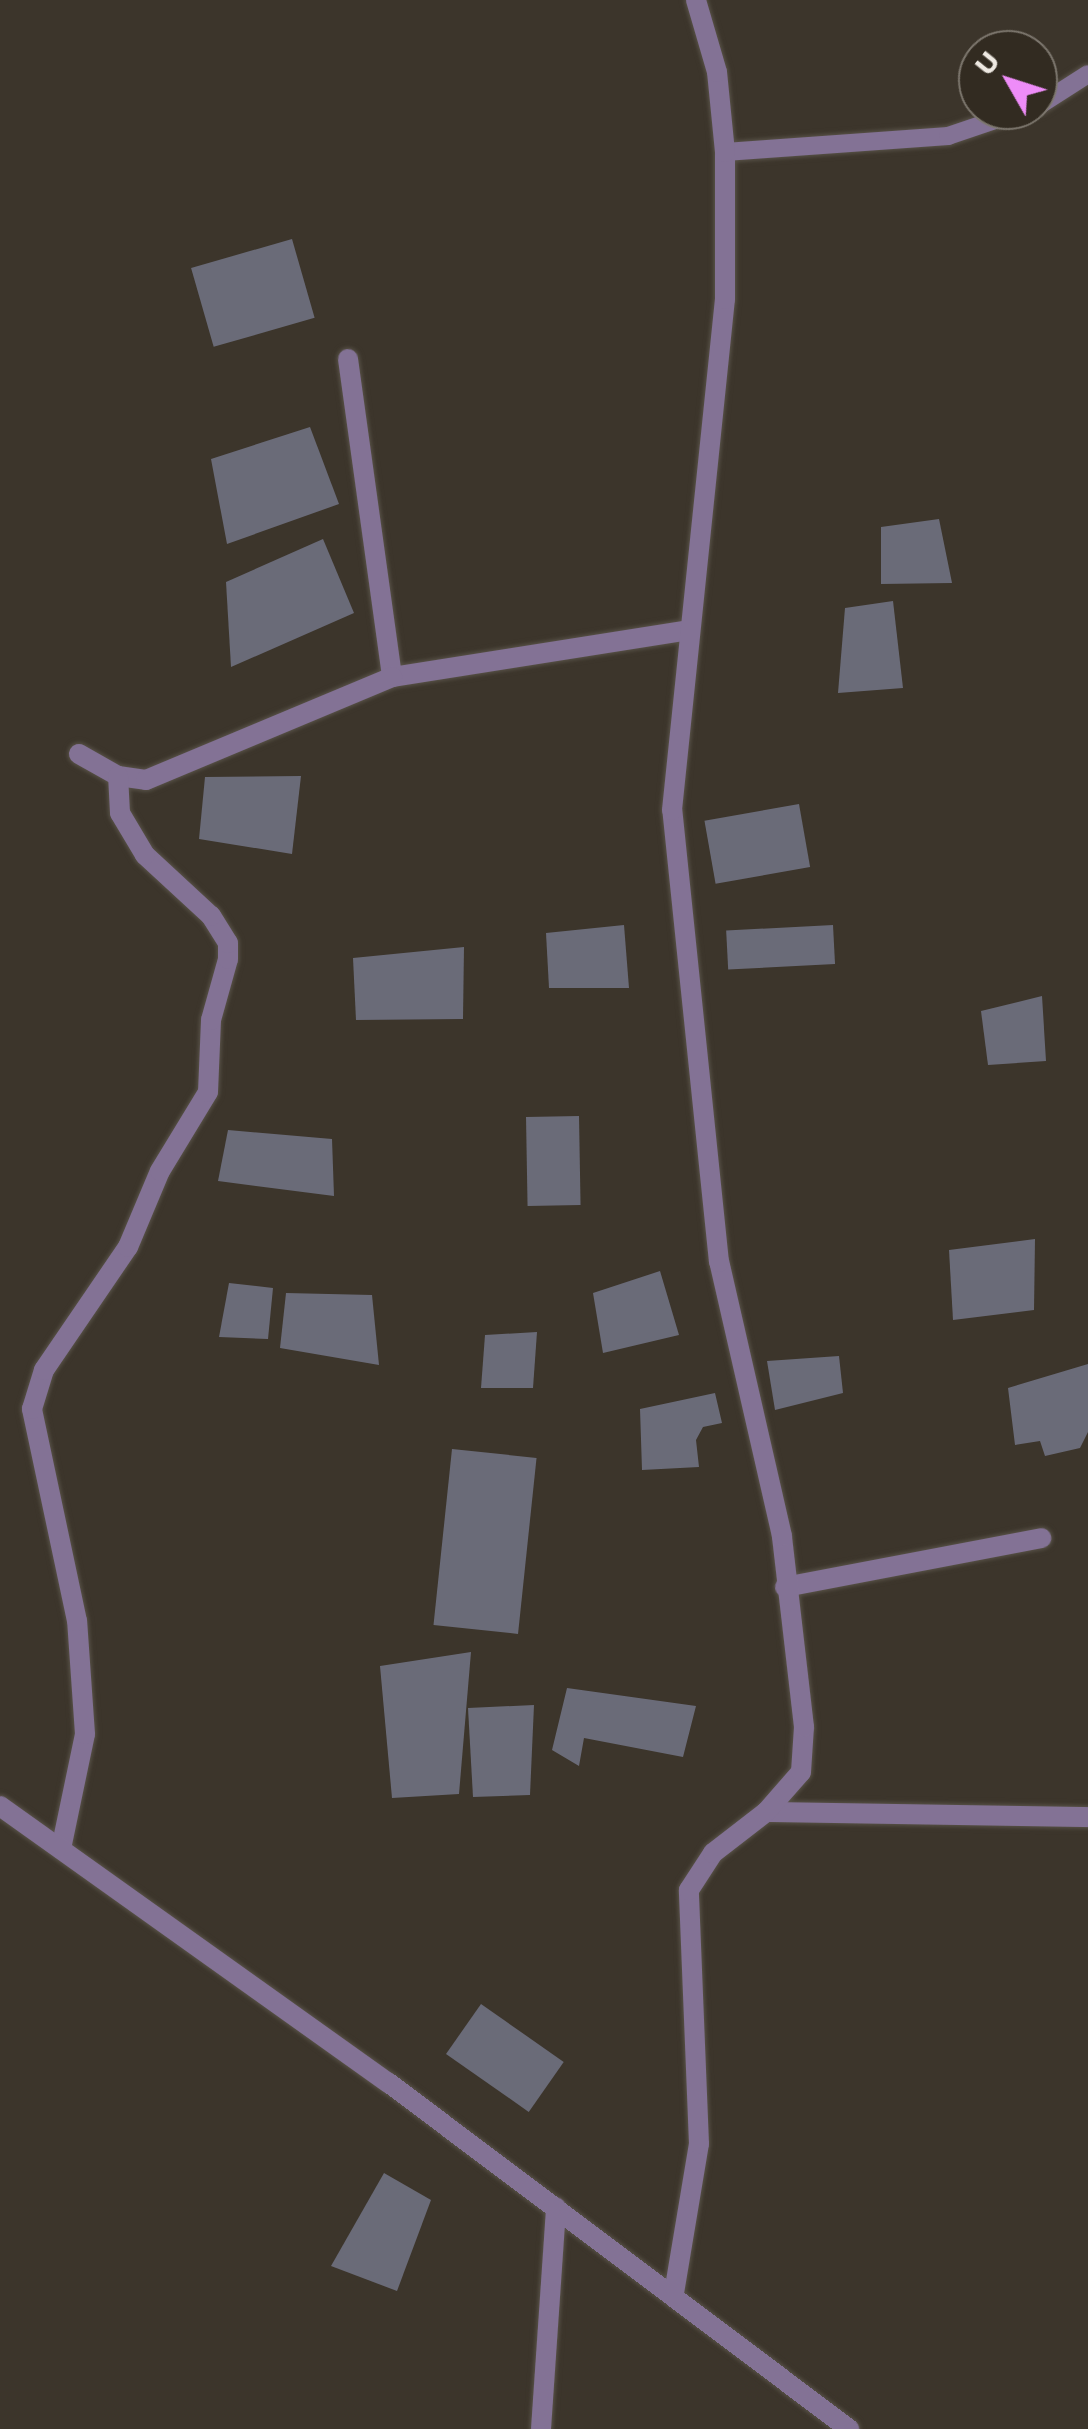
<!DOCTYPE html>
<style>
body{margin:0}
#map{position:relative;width:1088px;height:2429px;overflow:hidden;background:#3c352b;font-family:Commissioner,sans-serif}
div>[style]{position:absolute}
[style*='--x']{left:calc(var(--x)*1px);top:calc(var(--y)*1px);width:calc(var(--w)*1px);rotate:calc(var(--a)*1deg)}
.building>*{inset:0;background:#6a6b78;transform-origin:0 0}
.roads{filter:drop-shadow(0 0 2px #585248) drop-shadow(0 0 2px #585248)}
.service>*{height:18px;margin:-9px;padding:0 9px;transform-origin:9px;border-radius:9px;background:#837295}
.minor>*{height:20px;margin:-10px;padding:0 10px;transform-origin:10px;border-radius:10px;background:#837295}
.tertiary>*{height:20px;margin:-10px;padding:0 10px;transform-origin:10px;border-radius:10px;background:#837295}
span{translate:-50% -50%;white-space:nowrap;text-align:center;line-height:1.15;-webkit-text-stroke:9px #322b21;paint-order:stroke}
.north{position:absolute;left:958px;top:30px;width:100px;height:100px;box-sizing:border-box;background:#322b21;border:2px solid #7d776e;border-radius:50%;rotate:309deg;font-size:28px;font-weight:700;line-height:40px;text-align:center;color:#eee9e2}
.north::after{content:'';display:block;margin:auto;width:35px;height:45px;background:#ee8cf8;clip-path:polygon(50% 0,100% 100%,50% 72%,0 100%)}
</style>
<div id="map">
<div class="building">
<div style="left:292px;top:239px;width:82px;height:105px;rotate:74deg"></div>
<div style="clip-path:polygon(310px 427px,339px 504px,227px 544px,211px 459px)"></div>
<div style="clip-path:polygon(939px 519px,952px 583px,881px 584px,881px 527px)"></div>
<div style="clip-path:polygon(323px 539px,354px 613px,231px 667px,226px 582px)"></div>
<div style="clip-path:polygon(893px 601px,903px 688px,838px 693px,845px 608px)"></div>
<div style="clip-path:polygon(301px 776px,292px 854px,199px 839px,205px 777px)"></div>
<div style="left:799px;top:804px;width:64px;height:96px;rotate:80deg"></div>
<div style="clip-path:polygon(624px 925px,629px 988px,549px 988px,546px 933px)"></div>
<div style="left:833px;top:925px;width:39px;height:107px;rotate:87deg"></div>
<div style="clip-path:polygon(464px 947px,463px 1019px,356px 1020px,353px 958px)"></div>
<div style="clip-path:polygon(1042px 996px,1046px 1061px,988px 1065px,981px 1011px)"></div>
<div style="left:579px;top:1116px;width:89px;height:53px;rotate:89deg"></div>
<div style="clip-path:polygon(228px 1130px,332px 1139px,334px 1196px,218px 1181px)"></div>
<div style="clip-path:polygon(1035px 1239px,1034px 1310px,953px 1320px,949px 1250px)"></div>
<div style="clip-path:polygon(660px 1271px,679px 1335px,603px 1353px,593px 1293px)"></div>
<div style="clip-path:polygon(229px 1283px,273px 1288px,268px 1339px,219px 1337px)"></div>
<div style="clip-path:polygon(286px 1293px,372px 1295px,379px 1365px,280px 1348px)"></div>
<div style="clip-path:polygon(537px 1332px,533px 1388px,481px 1388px,485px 1335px)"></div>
<div style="clip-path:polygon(839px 1356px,843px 1393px,775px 1410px,767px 1361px)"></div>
<div style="clip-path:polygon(1088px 1364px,1088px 1432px,1080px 1448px,1045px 1456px,1040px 1441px,1015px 1445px,1008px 1388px)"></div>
<div style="clip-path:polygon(715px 1393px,722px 1423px,703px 1427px,696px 1440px,699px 1467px,642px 1470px,640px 1409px)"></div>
<div style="left:452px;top:1449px;width:85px;height:177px;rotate:6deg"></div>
<div style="clip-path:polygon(471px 1652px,459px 1794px,392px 1798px,380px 1666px)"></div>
<div style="clip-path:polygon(567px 1688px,696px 1706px,683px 1757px,584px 1738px,579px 1766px,552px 1750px)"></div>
<div style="clip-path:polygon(534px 1705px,530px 1795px,473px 1797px,468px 1708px)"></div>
<div style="left:481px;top:2004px;width:101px;height:61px;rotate:35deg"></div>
<div style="clip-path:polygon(384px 2173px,431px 2200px,397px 2291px,331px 2266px)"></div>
</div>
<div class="roads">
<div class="service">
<div style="--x:1038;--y:106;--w:59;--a:-32.6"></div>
<div style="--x:725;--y:152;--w:224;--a:-4.1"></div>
<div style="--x:948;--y:136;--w:81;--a:-18.7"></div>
</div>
<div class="minor">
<div style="--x:348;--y:359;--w:321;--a:82.1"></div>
<div style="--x:392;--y:677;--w:300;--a:-9"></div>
<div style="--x:79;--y:754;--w:45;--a:29.4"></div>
<div style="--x:118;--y:776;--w:28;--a:8"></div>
<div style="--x:146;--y:780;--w:267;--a:-22.7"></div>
<div style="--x:785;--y:1587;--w:261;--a:-10.8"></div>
<div style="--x:766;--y:1812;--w:322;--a:0.9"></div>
<div style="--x:61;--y:1849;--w:117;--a:-78.2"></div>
<div style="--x:85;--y:1734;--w:113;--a:-94"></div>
<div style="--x:77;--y:1621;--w:217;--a:-102"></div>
<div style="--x:32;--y:1409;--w:41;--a:-72.9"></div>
<div style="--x:44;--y:1370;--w:149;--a:-55.7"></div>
<div style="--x:128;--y:1247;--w:82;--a:-67.2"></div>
<div style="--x:160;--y:1171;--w:92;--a:-58.7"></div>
<div style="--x:208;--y:1092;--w:72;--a:-87.6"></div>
<div style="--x:211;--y:1020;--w:63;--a:-74.4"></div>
<div style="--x:228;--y:959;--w:16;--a:-90"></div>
<div style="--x:228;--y:943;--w:32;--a:-122"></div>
<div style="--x:211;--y:916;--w:90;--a:-137.3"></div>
<div style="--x:145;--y:855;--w:49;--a:-120.8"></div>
<div style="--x:120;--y:813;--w:37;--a:-93"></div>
<div style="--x:674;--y:2293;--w:151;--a:-80.5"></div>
<div style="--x:699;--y:2144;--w:254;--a:-92.3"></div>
<div style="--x:689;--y:1890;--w:44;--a:-57"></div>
<div style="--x:713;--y:1853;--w:67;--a:-37.7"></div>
<div style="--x:766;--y:1812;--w:53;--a:-48.8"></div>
<div style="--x:801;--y:1772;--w:45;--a:-86.2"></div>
<div style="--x:804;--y:1727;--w:192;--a:-96.6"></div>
<div style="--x:782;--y:1536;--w:281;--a:-102.9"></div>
<div style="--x:719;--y:1262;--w:454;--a:-95.9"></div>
<div style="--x:672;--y:810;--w:514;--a:-84.08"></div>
<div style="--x:725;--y:299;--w:147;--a:-90"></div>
<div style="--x:725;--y:152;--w:80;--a:-95.7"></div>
<div style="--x:717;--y:72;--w:75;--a:-106.3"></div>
<div style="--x:541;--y:2429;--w:222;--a:-86.1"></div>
</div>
<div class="tertiary">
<div style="--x:0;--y:1806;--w:478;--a:35.5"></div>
<div style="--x:389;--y:2083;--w:576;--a:36.95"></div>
</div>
</div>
<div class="north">U</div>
</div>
